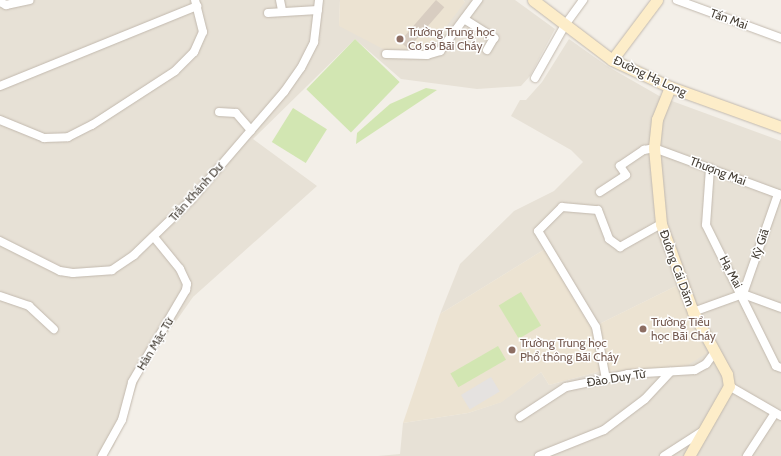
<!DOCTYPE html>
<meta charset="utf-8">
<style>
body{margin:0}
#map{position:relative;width:781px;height:456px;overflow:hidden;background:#f3efe8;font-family:Cabin,sans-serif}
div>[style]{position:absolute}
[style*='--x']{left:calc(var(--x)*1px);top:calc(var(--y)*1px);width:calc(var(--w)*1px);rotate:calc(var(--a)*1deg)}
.residential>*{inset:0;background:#e7e1d6}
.education>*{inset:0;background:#ece3d2}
.green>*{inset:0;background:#d2e6b2;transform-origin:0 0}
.parking>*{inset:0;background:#e5e2e0;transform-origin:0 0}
.building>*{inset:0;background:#d8cdc1;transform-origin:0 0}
.roads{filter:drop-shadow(0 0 1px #c2b9ae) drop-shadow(0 0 1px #c2b9ae)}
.street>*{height:8px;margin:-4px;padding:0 4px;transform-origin:4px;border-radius:4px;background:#fff}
.secondary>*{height:11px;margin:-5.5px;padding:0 5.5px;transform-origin:5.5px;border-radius:5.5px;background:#fdedc9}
.dots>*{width:11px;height:11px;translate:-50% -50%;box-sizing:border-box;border:2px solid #fff;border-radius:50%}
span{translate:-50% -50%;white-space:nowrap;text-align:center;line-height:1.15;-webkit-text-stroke:3px #fff;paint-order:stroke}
.street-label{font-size:12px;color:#474037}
.education-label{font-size:12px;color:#785e54}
.left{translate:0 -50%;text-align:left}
</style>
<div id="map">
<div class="residential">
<div style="clip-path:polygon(0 0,340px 0,339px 26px,465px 2px,463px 0,515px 0,555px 29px,530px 76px,521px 86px,477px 89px,401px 79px,355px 39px,253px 139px,317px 186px,193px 297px,144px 367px,114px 446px,106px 456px,0 456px)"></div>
<div style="clip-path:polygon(569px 39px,607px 66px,661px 97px,781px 141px,781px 456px,378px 456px,400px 454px,403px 423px,468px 413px,501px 402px,541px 372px,549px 385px,601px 371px,664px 368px,676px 286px,591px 328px,545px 249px,440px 314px,460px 264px,514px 211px,554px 191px,583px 162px,571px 150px,511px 116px,520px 100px,526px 100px,542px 82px)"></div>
</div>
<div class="education">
<div style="clip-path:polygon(340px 0,463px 0,465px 2px,426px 53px,387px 51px,339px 26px)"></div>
<div style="clip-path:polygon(545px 249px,591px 328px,676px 286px,707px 353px,683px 368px,601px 371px,549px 385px,541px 372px,502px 402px,468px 413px,403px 423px,440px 314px)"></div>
</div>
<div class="green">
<div style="left:355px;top:39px;width:62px;height:70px;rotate:44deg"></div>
<div style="clip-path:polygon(426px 88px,437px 90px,356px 144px,357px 133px,390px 104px)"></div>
<div style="left:293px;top:108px;width:40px;height:40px;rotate:32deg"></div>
<div style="left:521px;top:292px;width:39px;height:26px;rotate:59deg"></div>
<div style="left:498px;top:346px;width:16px;height:55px;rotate:60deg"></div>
</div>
<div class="parking">
<div style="left:491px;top:377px;width:17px;height:35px;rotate:59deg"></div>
</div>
<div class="building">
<div style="left:436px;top:0;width:11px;height:55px;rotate:41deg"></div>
</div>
<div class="roads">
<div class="street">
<div style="--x:280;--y:0;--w:10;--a:79"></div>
<div style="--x:677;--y:0;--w:111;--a:20.1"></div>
<div style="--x:0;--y:2;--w:7;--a:27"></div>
<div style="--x:6;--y:5;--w:24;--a:-12"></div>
<div style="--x:268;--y:13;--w:50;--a:-3.4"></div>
<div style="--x:464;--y:19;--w:36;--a:32"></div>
<div style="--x:494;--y:38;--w:14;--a:120"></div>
<div style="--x:386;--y:54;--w:41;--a:1.4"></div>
<div style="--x:427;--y:55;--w:14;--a:-17"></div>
<div style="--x:440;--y:51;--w:64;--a:-53.3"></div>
<div style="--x:535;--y:78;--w:61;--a:-60.5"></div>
<div style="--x:565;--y:25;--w:31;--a:-54"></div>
<div style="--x:0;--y:86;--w:213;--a:-22.1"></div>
<div style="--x:219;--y:112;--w:17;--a:3"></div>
<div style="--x:236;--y:113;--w:23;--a:49"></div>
<div style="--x:0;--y:120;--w:48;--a:22.2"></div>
<div style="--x:44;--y:138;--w:24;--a:-2"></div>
<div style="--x:68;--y:137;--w:27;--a:-27"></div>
<div style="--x:92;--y:125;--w:99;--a:-33"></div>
<div style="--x:175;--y:71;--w:27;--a:-45"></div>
<div style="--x:194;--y:52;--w:22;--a:-66"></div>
<div style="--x:203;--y:32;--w:33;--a:-104"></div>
<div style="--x:710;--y:168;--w:57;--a:94"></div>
<div style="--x:706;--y:225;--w:157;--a:63.6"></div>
<div style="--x:776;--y:366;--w:5;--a:22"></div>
<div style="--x:600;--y:192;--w:31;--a:-33"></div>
<div style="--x:626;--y:175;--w:11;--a:-124"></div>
<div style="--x:620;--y:166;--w:29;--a:-34"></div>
<div style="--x:644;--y:150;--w:10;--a:-11"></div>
<div style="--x:654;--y:148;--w:135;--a:20.3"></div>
<div style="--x:0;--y:241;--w:67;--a:26.6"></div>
<div style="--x:60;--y:271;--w:13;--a:9"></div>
<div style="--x:73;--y:273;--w:39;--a:-4"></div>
<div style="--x:112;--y:270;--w:27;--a:-34"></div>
<div style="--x:134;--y:255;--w:79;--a:-44"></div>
<div style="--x:191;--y:200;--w:143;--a:-49.3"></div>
<div style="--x:284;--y:92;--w:29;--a:-55"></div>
<div style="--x:301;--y:68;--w:29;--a:-63"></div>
<div style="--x:314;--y:42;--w:42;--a:-83.2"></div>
<div style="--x:743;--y:294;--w:106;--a:-70.7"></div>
<div style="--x:0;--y:296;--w:31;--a:19"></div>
<div style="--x:29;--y:306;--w:34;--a:43"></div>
<div style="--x:693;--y:312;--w:53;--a:-19.8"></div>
<div style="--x:743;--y:294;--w:40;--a:20.2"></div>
<div style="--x:606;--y:379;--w:53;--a:-100.9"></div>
<div style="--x:596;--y:327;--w:112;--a:-121.1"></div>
<div style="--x:538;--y:231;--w:34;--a:-45"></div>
<div style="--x:562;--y:207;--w:36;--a:5"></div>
<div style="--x:598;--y:210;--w:31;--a:69"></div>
<div style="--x:609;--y:239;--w:14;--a:36"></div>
<div style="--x:620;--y:247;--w:47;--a:-29.3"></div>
<div style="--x:729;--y:386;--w:60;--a:30"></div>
<div style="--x:520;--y:417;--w:55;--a:-33.1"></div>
<div style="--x:566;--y:387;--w:63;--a:-11.8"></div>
<div style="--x:628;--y:374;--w:67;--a:-3.4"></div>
<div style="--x:695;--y:370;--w:13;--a:-29"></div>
<div style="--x:706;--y:364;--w:15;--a:-53"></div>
<div style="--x:102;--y:456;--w:41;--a:-60.9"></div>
<div style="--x:122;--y:420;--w:39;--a:-75"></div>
<div style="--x:132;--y:382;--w:107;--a:-59.6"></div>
<div style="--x:186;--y:290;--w:6;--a:-81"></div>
<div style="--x:187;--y:284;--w:17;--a:-115"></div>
<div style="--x:180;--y:269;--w:41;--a:-129.1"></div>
<div style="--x:539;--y:456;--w:70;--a:-21.8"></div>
<div style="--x:604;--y:430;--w:51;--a:-37.1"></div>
<div style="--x:645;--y:399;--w:37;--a:-47"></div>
<div style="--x:664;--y:456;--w:46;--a:-32.7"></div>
<div style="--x:747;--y:456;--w:51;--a:-56.9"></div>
</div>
<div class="secondary">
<div style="--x:533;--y:0;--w:99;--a:37.2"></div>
<div style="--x:612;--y:60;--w:64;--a:25"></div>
<div style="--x:670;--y:87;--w:118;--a:19.8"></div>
<div style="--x:612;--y:60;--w:75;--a:-53.1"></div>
<div style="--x:670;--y:87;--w:35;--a:112"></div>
<div style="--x:657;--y:119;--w:29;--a:96"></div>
<div style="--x:654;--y:148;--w:76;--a:84.7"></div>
<div style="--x:661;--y:224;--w:94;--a:70"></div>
<div style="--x:693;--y:312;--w:71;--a:61.3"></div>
<div style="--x:727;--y:374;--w:12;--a:81"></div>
<div style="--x:729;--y:386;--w:81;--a:119.7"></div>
</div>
</div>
<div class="dots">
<div style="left:400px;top:39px;background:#8d6e63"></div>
<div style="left:643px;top:329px;background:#8d6e63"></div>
<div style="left:512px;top:350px;background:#8d6e63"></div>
</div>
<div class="street-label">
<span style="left:729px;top:19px;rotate:20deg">Tấn Mai</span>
<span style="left:650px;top:76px;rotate:25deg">Đường Hạ Long</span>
<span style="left:718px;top:171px;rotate:21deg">Thượng Mai</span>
<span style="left:196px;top:192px;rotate:-48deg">Trần Khánh Dư</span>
<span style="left:760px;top:244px;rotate:-71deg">Kỳ Giã</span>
<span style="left:677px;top:268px;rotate:70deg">Đường Cái Dăm</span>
<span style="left:731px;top:272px;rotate:62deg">Hạ Mai</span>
<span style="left:155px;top:344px;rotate:-59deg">Hàn Mặc Tử</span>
<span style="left:616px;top:378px;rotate:-9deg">Đào Duy Từ</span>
</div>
<div class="education-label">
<span class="left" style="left:408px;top:39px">Trường Trung học<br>Cơ sở Bãi Cháy</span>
<span class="left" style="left:651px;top:329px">Trường Tiểu<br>học Bãi Cháy</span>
<span class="left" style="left:520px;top:350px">Trường Trung học<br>Phổ thông Bãi Cháy</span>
</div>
</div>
